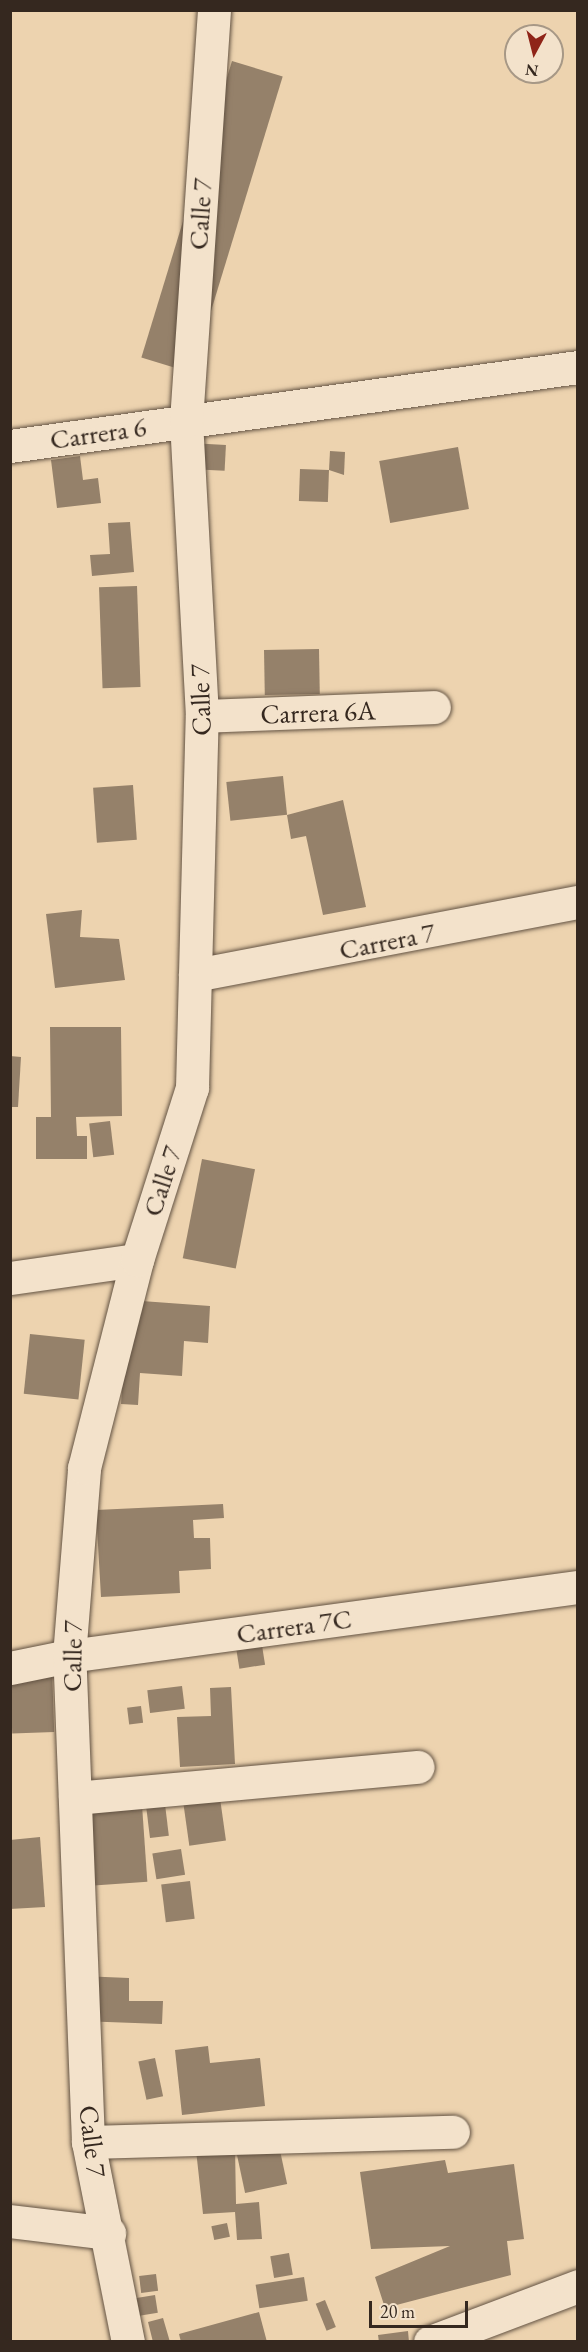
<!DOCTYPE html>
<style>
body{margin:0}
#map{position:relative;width:588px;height:2352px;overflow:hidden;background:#edd3af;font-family:"EB Garamond",serif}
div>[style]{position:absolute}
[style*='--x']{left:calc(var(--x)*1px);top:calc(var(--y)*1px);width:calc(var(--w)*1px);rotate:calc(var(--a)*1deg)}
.building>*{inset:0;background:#95816a;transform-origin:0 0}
.roads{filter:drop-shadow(0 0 2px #635343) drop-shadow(0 0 2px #635343)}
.minor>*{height:33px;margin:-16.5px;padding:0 16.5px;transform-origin:16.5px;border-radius:16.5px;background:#f3e2cb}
span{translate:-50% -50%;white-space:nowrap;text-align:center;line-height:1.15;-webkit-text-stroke:6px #f3e2cb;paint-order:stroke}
.street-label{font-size:27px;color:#35281f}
.frame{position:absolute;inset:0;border:12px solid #35281f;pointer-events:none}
.north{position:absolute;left:504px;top:24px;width:60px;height:60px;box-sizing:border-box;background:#f3e2cb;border:2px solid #a79886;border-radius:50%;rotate:187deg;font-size:16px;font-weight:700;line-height:24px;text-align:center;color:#35281f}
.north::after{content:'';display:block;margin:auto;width:21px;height:27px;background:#8f2418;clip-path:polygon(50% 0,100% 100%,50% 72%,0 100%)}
.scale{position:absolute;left:369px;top:2301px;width:99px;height:27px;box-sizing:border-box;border:3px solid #35281f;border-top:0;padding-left:8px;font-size:18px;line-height:21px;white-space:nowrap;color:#35281f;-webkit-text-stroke:4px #f3e2cb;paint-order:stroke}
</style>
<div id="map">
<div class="building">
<div style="left:232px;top:61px;width:53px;height:310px;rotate:17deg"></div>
<div style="left:190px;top:443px;width:36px;height:26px;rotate:3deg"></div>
<div style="left:458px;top:447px;width:63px;height:80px;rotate:80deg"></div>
<div style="clip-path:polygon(330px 451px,345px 452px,344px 475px,329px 470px)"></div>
<div style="clip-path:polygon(80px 456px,83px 480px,98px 478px,101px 503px,57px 508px,51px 460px)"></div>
<div style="left:300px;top:469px;width:29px;height:32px;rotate:2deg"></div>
<div style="clip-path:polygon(130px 522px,134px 572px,92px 576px,90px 555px,110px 554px,108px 523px)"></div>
<div style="left:137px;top:586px;width:101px;height:38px;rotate:88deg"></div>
<div style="left:319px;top:649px;width:45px;height:55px;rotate:89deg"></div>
<div style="left:283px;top:776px;width:39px;height:57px;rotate:84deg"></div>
<div style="left:133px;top:785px;width:55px;height:40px;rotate:86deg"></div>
<div style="clip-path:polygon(343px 800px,366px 907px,323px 915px,306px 836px,291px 839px,287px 815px)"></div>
<div style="clip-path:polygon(82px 910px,80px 937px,119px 939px,125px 980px,55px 988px,46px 914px)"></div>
<div style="clip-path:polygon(50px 1027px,121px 1027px,122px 1116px,76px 1117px,77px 1136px,87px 1136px,87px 1159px,36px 1159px,36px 1117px,51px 1117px)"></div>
<div style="clip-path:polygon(10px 1056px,21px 1057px,18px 1107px,10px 1107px)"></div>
<div style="left:110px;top:1121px;width:34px;height:21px;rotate:83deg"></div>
<div style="left:202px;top:1159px;width:54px;height:101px;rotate:11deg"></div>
<div style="clip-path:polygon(128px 1300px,210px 1306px,208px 1343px,184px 1341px,182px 1376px,140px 1373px,138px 1405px,121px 1404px)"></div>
<div style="left:30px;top:1334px;width:55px;height:60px;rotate:6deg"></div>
<div style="clip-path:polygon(223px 1504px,224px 1518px,193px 1520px,194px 1538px,210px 1538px,211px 1569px,179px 1571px,180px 1593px,101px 1597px,96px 1510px)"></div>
<div style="left:261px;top:1639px;width:26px;height:26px;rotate:81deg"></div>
<div style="left:52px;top:1669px;width:63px;height:42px;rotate:88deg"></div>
<div style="left:182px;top:1686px;width:23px;height:35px;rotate:83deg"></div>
<div style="clip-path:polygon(231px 1687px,235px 1764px,180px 1767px,177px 1717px,211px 1716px,210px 1688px)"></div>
<div style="left:141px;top:1706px;width:17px;height:14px;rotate:83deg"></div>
<div style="left:163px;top:1788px;width:48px;height:19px;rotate:83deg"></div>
<div style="left:141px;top:1791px;width:91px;height:57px;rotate:86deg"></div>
<div style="left:219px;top:1791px;width:50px;height:37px;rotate:82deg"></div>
<div style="clip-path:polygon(40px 1837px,45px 1907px,10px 1909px,10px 1840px)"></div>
<div style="left:181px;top:1849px;width:26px;height:29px;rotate:81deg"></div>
<div style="left:190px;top:1881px;width:38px;height:29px;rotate:83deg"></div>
<div style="clip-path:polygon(81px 1976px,129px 1978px,129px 2001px,163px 2001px,162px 2024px,80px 2021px)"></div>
<div style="clip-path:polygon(208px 2046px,210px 2063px,260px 2058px,265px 2106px,182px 2115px,175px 2050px)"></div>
<div style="left:155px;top:2058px;width:39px;height:17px;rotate:78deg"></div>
<div style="left:278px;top:2141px;width:44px;height:43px;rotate:78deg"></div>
<div style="clip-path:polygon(235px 2147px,236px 2204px,259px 2202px,262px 2239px,237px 2240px,235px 2212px,203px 2214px,196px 2150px)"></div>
<div style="clip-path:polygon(445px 2160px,448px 2173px,514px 2164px,524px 2239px,507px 2241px,511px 2275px,385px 2308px,375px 2277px,450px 2246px,371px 2249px,360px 2172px)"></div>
<div style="left:227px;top:2223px;width:14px;height:16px;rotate:78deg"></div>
<div style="left:289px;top:2253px;width:22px;height:19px;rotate:80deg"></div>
<div style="left:156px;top:2274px;width:17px;height:17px;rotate:83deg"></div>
<div style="left:304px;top:2277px;width:24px;height:49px;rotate:81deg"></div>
<div style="left:155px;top:2295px;width:18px;height:28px;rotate:81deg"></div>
<div style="left:325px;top:2300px;width:29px;height:10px;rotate:68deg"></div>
<div style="clip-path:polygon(259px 2312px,267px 2342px,181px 2342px,179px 2334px)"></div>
<div style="clip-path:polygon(163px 2318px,170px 2342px,153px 2342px,148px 2322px)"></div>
<div style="clip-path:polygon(408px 2331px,409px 2342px,379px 2342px,378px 2335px)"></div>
</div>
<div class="roads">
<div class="minor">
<div style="--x:10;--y:446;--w:573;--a:-7.92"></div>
<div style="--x:202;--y:716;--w:232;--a:-2.2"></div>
<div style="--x:195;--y:975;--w:390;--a:-10.8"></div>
<div style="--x:10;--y:1278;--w:128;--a:-8.1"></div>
<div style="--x:10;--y:1668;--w:60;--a:-11.5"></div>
<div style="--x:69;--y:1656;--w:514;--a:-7.72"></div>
<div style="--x:75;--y:1798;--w:344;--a:-5.2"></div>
<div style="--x:88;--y:2142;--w:365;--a:-1.6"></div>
<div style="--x:10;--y:2221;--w:100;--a:6.9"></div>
<div style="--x:128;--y:2342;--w:204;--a:-101.3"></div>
<div style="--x:88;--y:2142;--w:486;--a:-92.2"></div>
<div style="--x:69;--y:1656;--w:189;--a:-85.4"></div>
<div style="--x:84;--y:1468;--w:215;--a:-75.7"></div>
<div style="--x:137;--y:1260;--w:181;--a:-72.3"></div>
<div style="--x:192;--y:1088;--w:372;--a:-88.5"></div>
<div style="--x:202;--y:716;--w:295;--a:-93.1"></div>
<div style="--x:186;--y:421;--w:412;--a:-86.1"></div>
<div style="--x:430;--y:2342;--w:158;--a:-20.7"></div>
</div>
</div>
<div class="street-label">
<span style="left:200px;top:214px;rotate:-86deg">Calle 7</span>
<span style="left:98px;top:433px;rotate:-8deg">Carrera 6</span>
<span style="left:200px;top:700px;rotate:-92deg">Calle 7</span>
<span style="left:318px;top:712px;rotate:-2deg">Carrera 6A</span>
<span style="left:387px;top:941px;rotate:-11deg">Carrera 7</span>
<span style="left:162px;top:1181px;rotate:-72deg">Calle 7</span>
<span style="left:294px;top:1626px;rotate:-8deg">Carrera 7C</span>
<span style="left:72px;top:1656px;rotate:-89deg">Calle 7</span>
<span style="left:93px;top:2141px;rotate:83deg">Calle 7</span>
</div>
<div class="frame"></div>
<div class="north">N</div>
<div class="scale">20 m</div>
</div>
